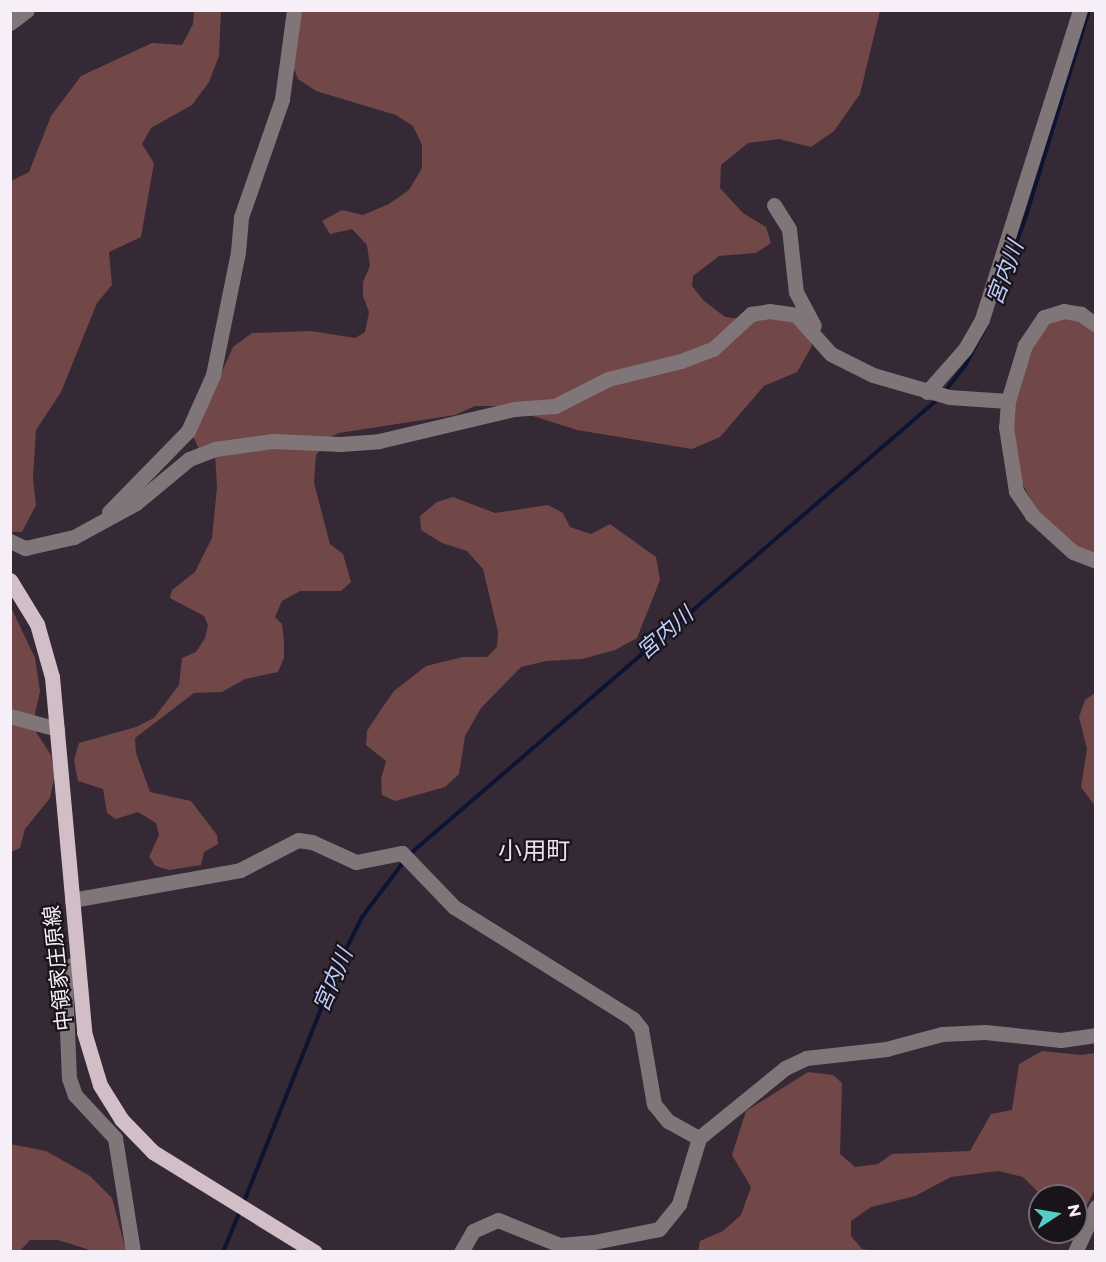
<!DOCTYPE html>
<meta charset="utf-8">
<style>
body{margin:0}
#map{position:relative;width:1106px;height:1262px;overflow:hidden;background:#352936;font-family:Montserrat,"Noto Sans JP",sans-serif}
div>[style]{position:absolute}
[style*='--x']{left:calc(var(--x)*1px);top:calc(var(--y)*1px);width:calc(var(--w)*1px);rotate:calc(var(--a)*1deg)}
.forest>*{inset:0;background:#724748}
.stream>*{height:4px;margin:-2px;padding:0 2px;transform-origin:2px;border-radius:2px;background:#0d1431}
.minor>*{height:15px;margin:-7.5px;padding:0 7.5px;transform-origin:7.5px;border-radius:7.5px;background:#80767a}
.major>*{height:15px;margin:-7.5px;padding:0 7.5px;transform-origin:7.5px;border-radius:7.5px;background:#d2bec6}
span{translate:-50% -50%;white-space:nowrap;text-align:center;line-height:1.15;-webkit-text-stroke:4.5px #19141a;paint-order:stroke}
.street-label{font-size:21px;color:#f7eff7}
.water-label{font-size:22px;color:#bdcdfe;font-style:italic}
.quarter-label{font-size:24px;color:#ede}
.frame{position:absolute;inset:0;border:12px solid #f7eff7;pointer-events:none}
.north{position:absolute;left:1028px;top:1184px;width:60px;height:60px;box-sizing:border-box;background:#19141a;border:2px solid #726c72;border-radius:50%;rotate:78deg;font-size:16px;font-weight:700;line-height:24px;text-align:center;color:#f7eff7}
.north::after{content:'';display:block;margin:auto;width:21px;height:27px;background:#55cdc6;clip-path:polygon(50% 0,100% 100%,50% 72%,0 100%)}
</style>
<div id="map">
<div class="forest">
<div style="clip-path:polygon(194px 11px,221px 11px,219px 56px,209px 82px,192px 105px,151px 128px,142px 144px,154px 163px,141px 237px,109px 252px,112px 285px,97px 303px,61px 392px,36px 430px,33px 479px,36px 505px,22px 532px,11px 532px,11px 181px,29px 172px,51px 116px,81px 76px,152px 43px,182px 45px,193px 24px)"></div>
<div style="clip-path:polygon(300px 11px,880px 11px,860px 94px,834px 131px,811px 147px,779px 139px,748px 143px,721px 165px,720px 188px,743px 213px,766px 227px,771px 243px,756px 253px,719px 256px,693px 276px,692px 286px,703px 300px,725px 317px,757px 321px,779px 316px,805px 325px,812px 346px,797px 372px,764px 386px,720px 437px,692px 449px,577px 430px,502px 406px,475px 406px,455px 415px,339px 433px,330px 437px,316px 455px,314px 483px,330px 544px,343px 554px,351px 582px,341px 591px,300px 591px,282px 601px,275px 617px,282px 624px,284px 640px,284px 658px,278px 672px,245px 679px,222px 692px,194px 693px,135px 738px,136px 753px,150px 792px,191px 801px,217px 835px,218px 844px,204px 852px,201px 865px,169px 870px,156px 866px,149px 857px,159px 835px,156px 823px,138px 812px,116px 819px,107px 813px,103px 789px,78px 781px,74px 760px,79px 743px,136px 727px,154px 718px,179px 685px,182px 658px,196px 652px,205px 638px,208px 625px,204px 616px,170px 598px,172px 590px,195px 572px,212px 538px,217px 487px,215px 454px,199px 449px,193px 436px,233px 347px,252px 333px,311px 331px,355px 338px,365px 332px,369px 312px,363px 296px,363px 282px,370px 266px,367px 245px,352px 229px,330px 234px,322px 221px,342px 210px,363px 215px,389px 204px,409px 190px,422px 168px,422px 145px,413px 126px,396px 115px,316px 91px,298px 79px,291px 61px)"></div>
<div style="clip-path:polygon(1071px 315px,1093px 330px,1095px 336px,1095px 554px,1075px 546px,1039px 514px,1016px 472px,1012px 447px,1014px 398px,1029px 350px,1048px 320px)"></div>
<div style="clip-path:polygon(453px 497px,495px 513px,548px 505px,563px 513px,570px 527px,591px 534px,610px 524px,656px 557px,660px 580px,637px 638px,615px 650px,582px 659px,546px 661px,521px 667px,481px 708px,465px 736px,459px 774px,445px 787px,395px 801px,382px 795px,381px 779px,386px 761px,366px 745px,367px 731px,380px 711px,394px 691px,426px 666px,463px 657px,487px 657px,497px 647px,498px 632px,483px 569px,467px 551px,442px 543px,421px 530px,420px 516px,437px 502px)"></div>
<div style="clip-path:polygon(10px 605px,35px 658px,40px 691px,35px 714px,36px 732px,51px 755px,55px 775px,50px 798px,25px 829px,20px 848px,11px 852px)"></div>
<div style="clip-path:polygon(1095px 693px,1095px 806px,1081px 787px,1087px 749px,1079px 717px,1085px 700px)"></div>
<div style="clip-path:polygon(1042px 1051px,1081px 1055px,1095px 1053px,1095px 1189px,1086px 1207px,1076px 1216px,1076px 1196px,1042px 1196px,1023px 1177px,998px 1171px,982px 1173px,951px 1177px,915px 1196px,871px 1207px,851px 1221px,851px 1236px,862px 1249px,877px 1251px,698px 1251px,700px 1241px,723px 1231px,741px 1215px,751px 1187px,732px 1155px,746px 1111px,808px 1072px,833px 1075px,842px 1083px,840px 1154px,855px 1167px,878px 1164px,892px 1154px,970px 1151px,991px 1114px,1012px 1110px,1019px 1064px)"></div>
<div style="clip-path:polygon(10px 1144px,46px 1151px,90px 1176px,112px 1198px,126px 1251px,93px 1251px,58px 1240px,30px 1240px,20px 1251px,11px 1251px)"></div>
</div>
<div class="stream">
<div style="--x:997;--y:297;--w:89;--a:-70.3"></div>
<div style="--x:1027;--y:213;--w:212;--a:-73"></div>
<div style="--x:945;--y:391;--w:34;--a:-52"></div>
<div style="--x:966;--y:364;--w:45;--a:-62.3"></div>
<div style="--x:410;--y:854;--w:697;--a:-40.75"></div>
<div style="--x:243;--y:1204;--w:266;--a:-68.2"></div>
<div style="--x:342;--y:957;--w:45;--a:-63.4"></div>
<div style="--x:362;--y:917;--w:71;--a:-53"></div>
<div style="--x:223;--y:1252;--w:44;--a:-67.5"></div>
</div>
<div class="minor">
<div style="--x:10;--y:23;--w:21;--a:-37"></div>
<div style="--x:774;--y:205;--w:28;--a:58"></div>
<div style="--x:789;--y:229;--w:63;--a:83.7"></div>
<div style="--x:796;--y:292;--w:38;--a:62"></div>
<div style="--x:1096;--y:325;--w:19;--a:-144"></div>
<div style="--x:1081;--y:314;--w:17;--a:-170"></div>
<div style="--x:1064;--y:311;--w:21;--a:163"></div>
<div style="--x:1044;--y:317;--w:34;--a:124"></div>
<div style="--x:1025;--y:345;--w:59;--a:106.9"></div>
<div style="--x:1008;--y:401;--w:26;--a:94"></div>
<div style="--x:1006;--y:427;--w:65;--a:81.1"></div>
<div style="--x:1016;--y:491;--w:29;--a:56"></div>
<div style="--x:1032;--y:515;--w:55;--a:42.1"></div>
<div style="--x:1073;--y:552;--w:25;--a:21"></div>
<div style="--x:927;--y:392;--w:57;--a:-48.5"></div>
<div style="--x:965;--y:349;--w:34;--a:-60"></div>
<div style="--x:982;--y:319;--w:324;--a:-72.4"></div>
<div style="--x:109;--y:512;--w:113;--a:-45.7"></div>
<div style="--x:188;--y:431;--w:61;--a:-65.9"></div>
<div style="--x:213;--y:375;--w:126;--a:-78.5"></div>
<div style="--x:238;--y:252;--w:35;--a:-85"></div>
<div style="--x:241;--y:217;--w:125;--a:-70.8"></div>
<div style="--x:282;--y:99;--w:90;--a:-82.3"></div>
<div style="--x:10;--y:541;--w:17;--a:25"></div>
<div style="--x:25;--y:548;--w:50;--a:-12.7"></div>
<div style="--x:74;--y:537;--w:71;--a:-28.7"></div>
<div style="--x:136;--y:503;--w:69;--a:-39.7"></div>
<div style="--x:189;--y:459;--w:28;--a:-21"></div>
<div style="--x:215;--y:449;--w:59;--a:-7.9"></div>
<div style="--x:273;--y:441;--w:67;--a:2.6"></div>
<div style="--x:340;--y:444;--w:39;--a:-4"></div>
<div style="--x:379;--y:441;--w:139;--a:-13.3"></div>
<div style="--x:514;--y:409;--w:41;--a:-4.2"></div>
<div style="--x:555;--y:406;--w:59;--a:-27"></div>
<div style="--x:608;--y:379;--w:75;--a:-13.9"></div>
<div style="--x:681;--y:361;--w:34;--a:-21"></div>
<div style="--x:713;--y:349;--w:52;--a:-42.6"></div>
<div style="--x:751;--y:314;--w:18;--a:-9"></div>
<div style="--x:769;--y:311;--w:27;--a:8"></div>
<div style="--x:796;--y:315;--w:52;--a:48.1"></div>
<div style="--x:831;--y:354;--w:47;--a:26.6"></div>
<div style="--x:873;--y:375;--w:79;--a:16.1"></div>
<div style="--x:949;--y:397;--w:59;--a:3.9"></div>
<div style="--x:10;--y:716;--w:49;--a:15.5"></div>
<div style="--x:72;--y:900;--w:171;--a:-10.1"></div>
<div style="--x:240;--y:870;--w:65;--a:-27.3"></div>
<div style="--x:298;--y:840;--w:14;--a:8"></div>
<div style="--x:312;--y:842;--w:48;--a:24.4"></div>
<div style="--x:356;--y:862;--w:47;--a:-11.1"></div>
<div style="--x:402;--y:853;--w:75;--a:46.1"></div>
<div style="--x:454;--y:907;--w:211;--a:32"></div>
<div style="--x:633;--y:1019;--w:13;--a:51"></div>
<div style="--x:641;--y:1029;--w:76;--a:80.2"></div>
<div style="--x:654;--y:1104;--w:22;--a:51"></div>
<div style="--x:668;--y:1121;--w:35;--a:29"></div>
<div style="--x:78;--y:962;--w:9;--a:153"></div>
<div style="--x:70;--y:966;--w:18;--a:106"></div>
<div style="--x:65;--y:983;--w:95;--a:87.6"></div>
<div style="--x:69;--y:1078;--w:18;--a:71"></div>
<div style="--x:75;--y:1095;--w:59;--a:47.1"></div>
<div style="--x:115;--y:1138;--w:115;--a:81"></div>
<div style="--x:461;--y:1252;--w:24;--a:-60"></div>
<div style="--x:473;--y:1231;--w:27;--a:-24"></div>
<div style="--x:498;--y:1220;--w:67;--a:22"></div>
<div style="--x:560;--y:1245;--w:34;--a:-5"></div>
<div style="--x:594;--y:1242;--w:66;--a:-11.3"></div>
<div style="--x:659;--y:1229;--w:32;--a:-51"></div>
<div style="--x:679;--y:1204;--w:69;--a:-73.1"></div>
<div style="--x:699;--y:1138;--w:111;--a:-39.1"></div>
<div style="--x:785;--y:1068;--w:23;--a:-25"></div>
<div style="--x:806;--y:1058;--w:81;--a:-6.4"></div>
<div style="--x:886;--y:1049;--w:58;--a:-15"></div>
<div style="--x:942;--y:1034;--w:43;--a:-2.7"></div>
<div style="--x:985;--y:1032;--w:76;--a:6"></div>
<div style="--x:1061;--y:1040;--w:35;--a:-8"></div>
<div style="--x:1075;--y:1252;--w:50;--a:-65"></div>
</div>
<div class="major">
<div style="--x:10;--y:580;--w:52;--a:58.5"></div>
<div style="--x:37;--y:624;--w:55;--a:74.2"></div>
<div style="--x:52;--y:677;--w:356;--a:84.8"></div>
<div style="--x:84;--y:1032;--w:55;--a:73.2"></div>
<div style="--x:100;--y:1085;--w:40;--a:58"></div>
<div style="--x:121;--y:1119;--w:46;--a:45.9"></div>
<div style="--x:153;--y:1152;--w:190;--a:31.7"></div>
</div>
<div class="street-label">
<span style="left:58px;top:968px;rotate:-96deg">中領家庄原線</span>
</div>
<div class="water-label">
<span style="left:1005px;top:273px;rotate:-70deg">宮内川</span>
<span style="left:665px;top:633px;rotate:-41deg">宮内川</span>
<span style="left:333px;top:980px;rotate:-67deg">宮内川</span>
</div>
<div class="quarter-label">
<span style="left:534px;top:851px">小用町</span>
</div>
<div class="frame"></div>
<div class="north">N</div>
</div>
